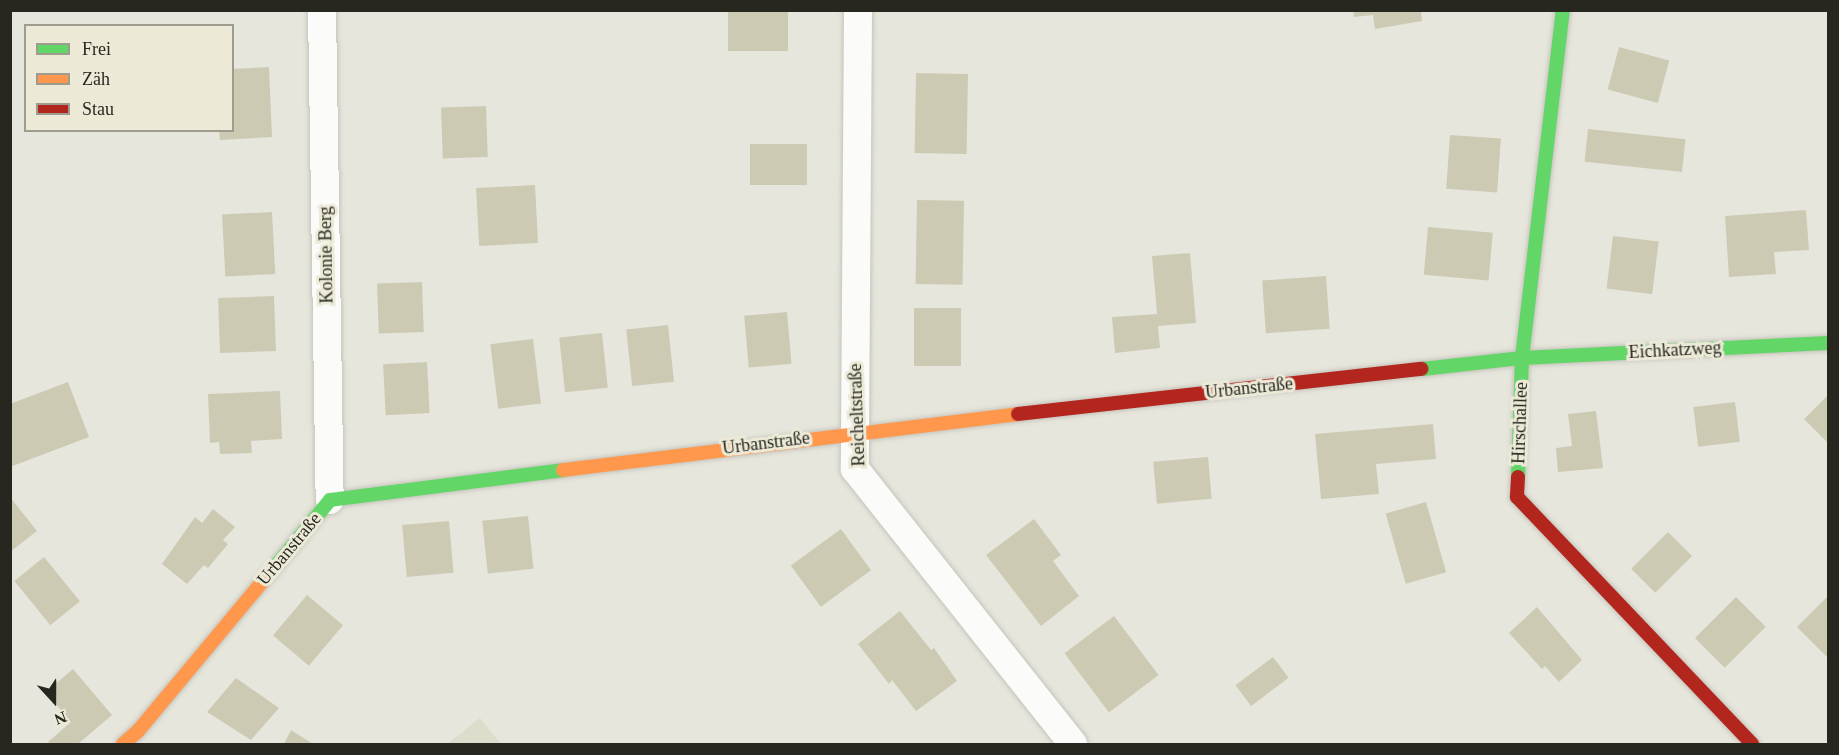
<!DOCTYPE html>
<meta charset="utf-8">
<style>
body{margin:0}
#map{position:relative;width:1839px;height:755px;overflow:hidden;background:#e7e6dc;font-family:"Times New Roman",serif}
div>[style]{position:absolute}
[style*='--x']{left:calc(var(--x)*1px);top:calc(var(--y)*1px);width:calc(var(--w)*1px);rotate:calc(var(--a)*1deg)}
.built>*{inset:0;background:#dedccb}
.building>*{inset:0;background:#cdcab4;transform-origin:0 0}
.roads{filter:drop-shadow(0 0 2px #c5c4bc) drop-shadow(0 0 2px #c5c4bc)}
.street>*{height:28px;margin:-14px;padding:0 14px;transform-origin:14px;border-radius:14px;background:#fbfbfa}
.fast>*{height:14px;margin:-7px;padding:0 7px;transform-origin:7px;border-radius:7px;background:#63d668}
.slow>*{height:14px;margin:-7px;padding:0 7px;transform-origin:7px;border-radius:7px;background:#ff974d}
.jam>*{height:14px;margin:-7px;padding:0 7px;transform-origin:7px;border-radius:7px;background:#b3261e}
span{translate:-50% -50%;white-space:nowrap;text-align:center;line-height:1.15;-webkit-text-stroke:6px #ecead7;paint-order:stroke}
.street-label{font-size:18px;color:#272720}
.frame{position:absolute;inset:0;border:12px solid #272720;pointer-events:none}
.legend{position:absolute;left:24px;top:24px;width:210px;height:108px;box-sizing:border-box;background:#ecead7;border:2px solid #9d9c8e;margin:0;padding:8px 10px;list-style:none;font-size:18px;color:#272720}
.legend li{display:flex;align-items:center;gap:12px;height:30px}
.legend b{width:30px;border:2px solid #9d9c8e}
.north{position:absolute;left:24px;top:671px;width:60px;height:60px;-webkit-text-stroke:4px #ecead7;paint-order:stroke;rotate:159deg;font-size:16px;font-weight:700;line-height:24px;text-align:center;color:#272720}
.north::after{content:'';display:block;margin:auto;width:21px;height:27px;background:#272720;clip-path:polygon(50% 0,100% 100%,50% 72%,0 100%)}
</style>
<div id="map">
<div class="built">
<div style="clip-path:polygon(480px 718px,501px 744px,447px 744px)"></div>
</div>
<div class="building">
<div style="left:728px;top:10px;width:60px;height:41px"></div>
<div style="clip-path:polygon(1353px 10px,1421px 10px,1422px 21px,1375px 29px,1373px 15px,1354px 17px)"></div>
<div style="left:1619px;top:47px;width:52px;height:44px;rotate:15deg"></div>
<div style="clip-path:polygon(269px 67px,272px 137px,220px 140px,219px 130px,232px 130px,232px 69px)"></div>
<div style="left:916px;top:73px;width:52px;height:80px;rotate:1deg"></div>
<div style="left:486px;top:106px;width:51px;height:45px;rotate:88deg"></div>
<div style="left:1588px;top:129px;width:98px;height:33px;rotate:6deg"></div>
<div style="left:1450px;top:135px;width:51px;height:54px;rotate:4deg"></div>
<div style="left:750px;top:144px;width:57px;height:41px"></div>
<div style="left:535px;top:185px;width:58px;height:59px;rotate:87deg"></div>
<div style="left:917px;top:200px;width:47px;height:84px;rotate:1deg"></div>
<div style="clip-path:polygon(1806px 210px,1809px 250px,1774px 252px,1776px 274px,1729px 277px,1725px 216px)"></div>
<div style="left:272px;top:212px;width:62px;height:50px;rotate:87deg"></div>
<div style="left:1428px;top:227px;width:65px;height:48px;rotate:5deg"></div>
<div style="left:1613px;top:236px;width:46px;height:53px;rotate:7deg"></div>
<div style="clip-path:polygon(1190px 253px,1196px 323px,1158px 326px,1160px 348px,1115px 353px,1112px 317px,1157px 314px,1152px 256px)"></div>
<div style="left:1326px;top:276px;width:53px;height:64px;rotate:86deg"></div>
<div style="left:422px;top:282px;width:50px;height:45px;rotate:88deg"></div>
<div style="left:274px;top:296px;width:55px;height:56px;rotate:88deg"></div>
<div style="left:914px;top:308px;width:47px;height:58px"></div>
<div style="left:787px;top:312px;width:52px;height:43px;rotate:85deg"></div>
<div style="left:668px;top:325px;width:57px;height:42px;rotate:84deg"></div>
<div style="left:602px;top:333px;width:55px;height:43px;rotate:84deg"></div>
<div style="left:533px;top:339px;width:65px;height:43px;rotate:83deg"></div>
<div style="left:427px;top:362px;width:51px;height:44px;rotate:87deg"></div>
<div style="clip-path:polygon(68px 382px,89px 437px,10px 467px,10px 404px)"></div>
<div style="clip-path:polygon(280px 391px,282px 439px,251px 441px,252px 453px,220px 454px,219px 442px,210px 443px,208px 394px)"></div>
<div style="clip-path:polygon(1828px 395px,1828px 443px,1804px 419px)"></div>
<div style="left:1735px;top:402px;width:40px;height:42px;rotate:83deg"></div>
<div style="clip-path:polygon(1596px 411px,1603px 468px,1558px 472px,1556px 448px,1572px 446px,1568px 414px)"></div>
<div style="clip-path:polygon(1433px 424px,1436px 459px,1376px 464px,1379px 494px,1321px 499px,1315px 434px)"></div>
<div style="left:1208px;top:457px;width:42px;height:55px;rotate:85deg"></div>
<div style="clip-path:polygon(10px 497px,37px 531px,10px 552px)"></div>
<div style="left:1426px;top:502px;width:73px;height:42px;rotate:74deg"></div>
<div style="clip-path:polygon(213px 509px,235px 527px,223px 540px,228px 544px,208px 568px,204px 565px,187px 584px,162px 564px,195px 517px,202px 523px)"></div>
<div style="left:528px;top:516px;width:53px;height:46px;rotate:84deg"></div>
<div style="clip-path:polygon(1034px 519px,1061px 555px,1053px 561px,1079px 596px,1041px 626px,986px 555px)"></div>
<div style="left:449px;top:521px;width:52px;height:47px;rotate:85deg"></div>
<div style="left:841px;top:529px;width:51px;height:62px;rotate:54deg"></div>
<div style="left:1668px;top:532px;width:34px;height:52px;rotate:45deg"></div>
<div style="left:44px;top:557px;width:57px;height:38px;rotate:51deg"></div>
<div style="left:307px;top:595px;width:47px;height:53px;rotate:40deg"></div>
<div style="clip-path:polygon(1828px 596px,1828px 658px,1797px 627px)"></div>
<div style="left:1736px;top:597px;width:42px;height:58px;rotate:45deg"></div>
<div style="clip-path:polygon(1537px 607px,1582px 660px,1559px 682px,1545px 666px,1542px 669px,1509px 633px)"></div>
<div style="clip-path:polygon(900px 611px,931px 650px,934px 648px,957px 681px,916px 711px,892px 680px,889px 684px,858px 644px)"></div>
<div style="left:1114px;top:616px;width:74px;height:62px;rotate:53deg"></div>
<div style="left:1273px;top:657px;width:26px;height:47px;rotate:53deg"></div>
<div style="clip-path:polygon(73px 669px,112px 715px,78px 744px,50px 744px,48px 742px,71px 722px,46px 692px)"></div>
<div style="clip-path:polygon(236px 678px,279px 708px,251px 740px,207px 712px)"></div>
<div style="clip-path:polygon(291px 730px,313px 744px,284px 744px)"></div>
</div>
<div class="roads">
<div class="street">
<div style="--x:322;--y:10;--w:490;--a:89.1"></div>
<div style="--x:858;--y:10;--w:459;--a:90.4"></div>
<div style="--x:855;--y:469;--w:351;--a:51.6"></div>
</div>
<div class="fast">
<div style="--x:1422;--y:369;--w:101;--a:-6.3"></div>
<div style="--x:1522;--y:358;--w:306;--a:-2.8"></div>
<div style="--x:1518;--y:477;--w:119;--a:-88.1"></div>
<div style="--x:1522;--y:358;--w:350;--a:-83.3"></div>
<div style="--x:274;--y:568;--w:88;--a:-50.5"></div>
<div style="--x:330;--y:500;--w:235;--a:-7.3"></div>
</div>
<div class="slow">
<div style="--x:563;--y:470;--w:458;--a:-7"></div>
<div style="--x:123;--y:744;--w:20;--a:-41"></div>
<div style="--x:138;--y:731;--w:212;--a:-50.2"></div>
</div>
<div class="jam">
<div style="--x:1018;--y:414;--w:406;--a:-6.4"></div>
<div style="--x:1518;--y:477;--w:20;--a:93"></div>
<div style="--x:1517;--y:497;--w:341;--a:46.4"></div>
</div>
</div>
<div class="street-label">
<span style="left:326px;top:255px;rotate:-91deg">Kolonie Berg</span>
<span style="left:1675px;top:350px;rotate:-3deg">Eichkatzweg</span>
<span style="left:1249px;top:388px;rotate:-6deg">Urbanstraße</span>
<span style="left:857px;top:415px;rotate:-92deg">Reicheltstraße</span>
<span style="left:1520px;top:423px;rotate:-88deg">Hirschallee</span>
<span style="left:766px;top:443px;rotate:-7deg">Urbanstraße</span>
<span style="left:289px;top:549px;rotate:-50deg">Urbanstraße</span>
</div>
<div class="frame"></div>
<ul class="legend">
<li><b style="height:8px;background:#63d668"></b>Frei</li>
<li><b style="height:8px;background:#ff974d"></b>Zäh</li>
<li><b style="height:8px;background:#b3261e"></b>Stau</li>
</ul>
<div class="north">N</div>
</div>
